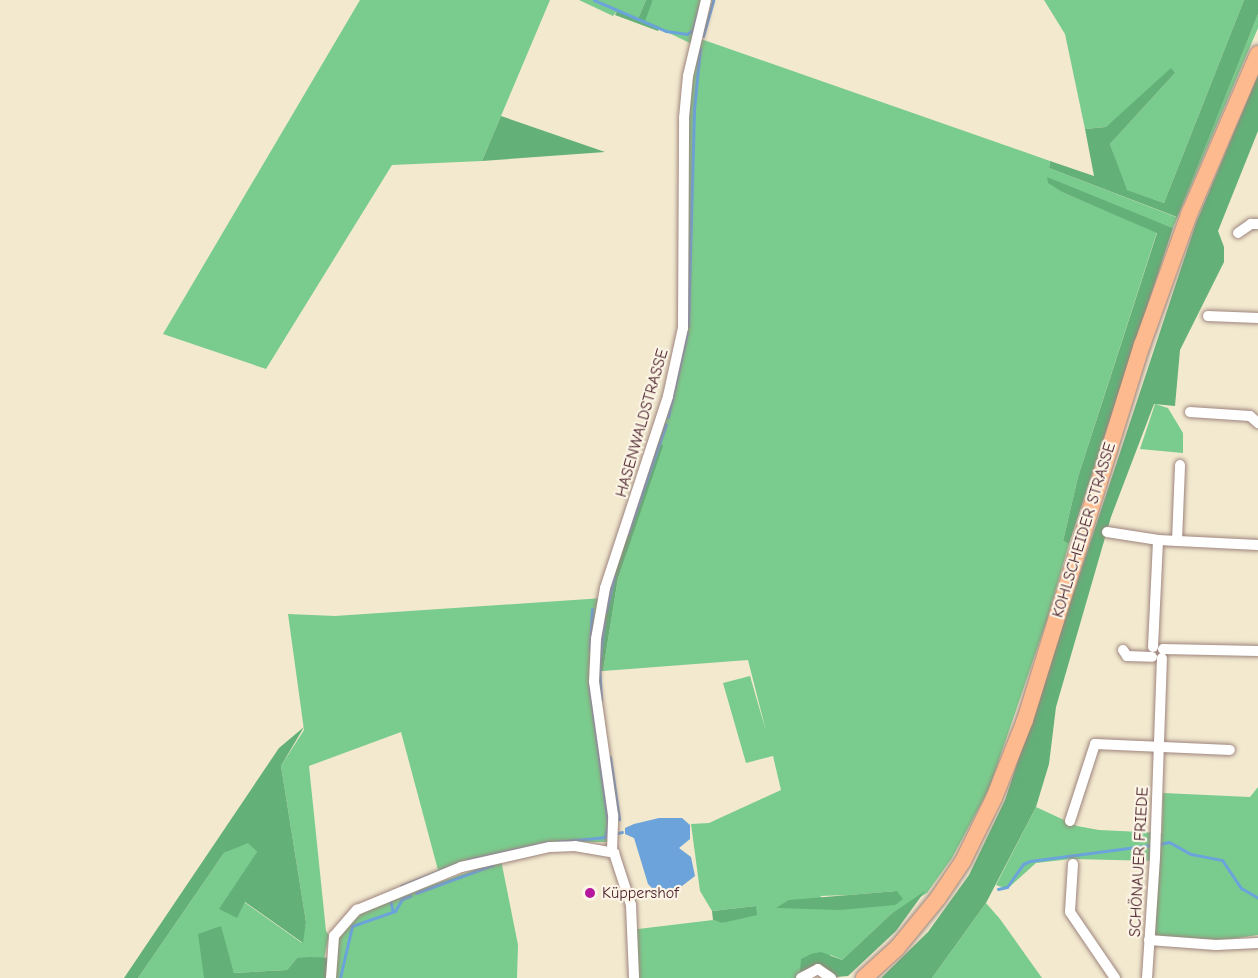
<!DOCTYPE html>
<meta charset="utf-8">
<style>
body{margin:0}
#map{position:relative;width:1258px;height:978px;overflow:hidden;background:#f2e9cf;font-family:"Comic Neue",sans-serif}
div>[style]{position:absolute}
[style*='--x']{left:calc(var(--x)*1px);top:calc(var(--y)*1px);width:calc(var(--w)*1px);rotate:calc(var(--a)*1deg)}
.green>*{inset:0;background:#7acc8e}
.forest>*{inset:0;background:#63b079}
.water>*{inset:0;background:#6ba3da}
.stream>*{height:3px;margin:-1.5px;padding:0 1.5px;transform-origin:1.5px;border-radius:1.5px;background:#6ba3da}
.roads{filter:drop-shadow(0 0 2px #9e847d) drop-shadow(0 0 2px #9e847d)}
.street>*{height:10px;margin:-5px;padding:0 5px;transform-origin:5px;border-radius:5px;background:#fff}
.primary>*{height:16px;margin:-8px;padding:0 8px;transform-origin:8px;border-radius:8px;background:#fcba8e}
.dots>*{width:16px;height:16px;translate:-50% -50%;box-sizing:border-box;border:3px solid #fcf5e5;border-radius:50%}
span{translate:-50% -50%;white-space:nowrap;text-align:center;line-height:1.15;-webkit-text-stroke:4.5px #fcf5e5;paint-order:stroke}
.street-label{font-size:16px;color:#4a1f2b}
.poi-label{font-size:16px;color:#4a1f2b}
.left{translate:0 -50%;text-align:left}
</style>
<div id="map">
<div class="green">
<div style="clip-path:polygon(360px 0,550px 0,482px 161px,392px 165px,266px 369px,163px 334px)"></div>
<div style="clip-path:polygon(579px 0,646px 0,638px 19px,617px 11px,613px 16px)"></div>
<div style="clip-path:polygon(evenodd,653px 0,712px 0,698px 38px,1050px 161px,1049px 168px,1176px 217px,1258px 14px,1258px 28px,1173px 228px,1047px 178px,1064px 193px,1157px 232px,1078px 477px,1063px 541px,1069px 544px,1047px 620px,989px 789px,952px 858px,927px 893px,891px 914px,842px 960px,831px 955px,804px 971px,806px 978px,632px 978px,630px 930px,713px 920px,723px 923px,756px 906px,712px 911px,700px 891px,691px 824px,709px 823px,781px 790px,773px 756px,746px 763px,723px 683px,750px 676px,766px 731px,748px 660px,603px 671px,618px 578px,637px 520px,681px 328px,684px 148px,696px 46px,644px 21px,653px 0,897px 891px,840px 910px,820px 896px,849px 895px,897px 891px)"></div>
<div style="clip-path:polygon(1044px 0,1244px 0,1164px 203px,1126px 190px,1110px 144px,1175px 73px,1106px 127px,1085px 129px,1065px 34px)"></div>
<div style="clip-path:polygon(1155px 404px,1168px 408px,1183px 433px,1183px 453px,1140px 449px)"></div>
<div style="clip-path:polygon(603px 598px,594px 681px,614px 842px,551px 842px,438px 870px,401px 732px,309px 766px,326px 931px,329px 935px,324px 959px,297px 958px,287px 970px,234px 973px,220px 926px,204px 978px,138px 978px,224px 853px,248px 842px,257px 852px,244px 902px,302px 943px,306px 922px,281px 766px,304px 730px,288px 614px,335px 616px)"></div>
<div style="clip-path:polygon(1258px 787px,1258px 935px,1224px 940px,1155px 937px,1158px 861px,1071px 859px,1036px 863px,1007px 889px,996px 885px,1036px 807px,1077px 826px,1099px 830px,1162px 833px,1163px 793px,1250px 797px)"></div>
<div style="clip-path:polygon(501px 860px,518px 945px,517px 978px,335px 978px,338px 940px,348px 925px,369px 908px)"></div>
<div style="clip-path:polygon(986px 903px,1000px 919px,1042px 978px,932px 978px)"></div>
</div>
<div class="forest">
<div style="clip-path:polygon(646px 0,653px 0,645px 21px,660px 27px,658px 31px,615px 15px,617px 11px,638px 19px)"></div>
<div style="clip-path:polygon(1244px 0,1258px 0,1258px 14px,1177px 217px,1049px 168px,1050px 161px,1094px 176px,1085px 129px,1106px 127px,1171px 68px,1175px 73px,1110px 144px,1127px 190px,1164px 203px)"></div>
<div style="clip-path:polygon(1258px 75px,1258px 131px,1218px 231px,1224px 247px,1224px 262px,1180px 350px,1175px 406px,1154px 404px,1111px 517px,1056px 707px,1049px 764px,1036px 807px,986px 903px,932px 978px,881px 978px,928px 932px,969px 875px,1005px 800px,1196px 223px)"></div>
<div style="clip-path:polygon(501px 116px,605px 152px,482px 161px)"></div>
<div style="clip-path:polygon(1047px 177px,1173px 228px,1069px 544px,1063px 541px,1078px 477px,1157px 233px,1064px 193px,1048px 183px)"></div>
<div style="clip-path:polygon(655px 435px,663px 446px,618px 578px,603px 671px,595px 672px,603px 598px)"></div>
<div style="clip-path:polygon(304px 727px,281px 766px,306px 922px,303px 943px,245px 902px,237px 918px,219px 909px,257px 852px,248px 843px,224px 853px,138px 978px,124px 978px,279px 748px)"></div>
<div style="clip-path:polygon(897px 891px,903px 899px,895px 905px,840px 910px,776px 908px,789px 900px)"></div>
<div style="clip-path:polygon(925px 891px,896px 931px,848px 976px,836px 977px,830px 971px,800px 971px,801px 959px,811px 954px,821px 952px,842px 960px,891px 914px)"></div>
<div style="clip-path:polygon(756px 906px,757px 915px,722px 923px,713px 920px,712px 911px)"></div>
<div style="clip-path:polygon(221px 926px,234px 973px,287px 970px,297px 958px,309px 957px,334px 958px,334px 978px,204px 978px,198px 934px)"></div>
</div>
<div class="water">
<div style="clip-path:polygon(659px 818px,682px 818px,690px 825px,690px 839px,679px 848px,691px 857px,695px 876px,669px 896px,658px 894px,648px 884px,634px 838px,625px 834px,625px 828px,634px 824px)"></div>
</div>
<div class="stream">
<div style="--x:594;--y:0;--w:78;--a:23.3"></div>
<div style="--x:666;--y:31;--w:21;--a:8"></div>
<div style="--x:687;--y:34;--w:7;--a:-34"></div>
<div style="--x:693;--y:30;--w:23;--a:-75"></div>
<div style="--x:703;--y:36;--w:37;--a:-74"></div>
<div style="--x:688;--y:326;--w:216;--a:-88.4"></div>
<div style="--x:694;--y:110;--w:62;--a:-84.5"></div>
<div style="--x:668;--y:417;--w:87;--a:-77.4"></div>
<div style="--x:628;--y:533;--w:115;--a:-70.8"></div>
<div style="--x:606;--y:611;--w:36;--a:-77"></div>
<div style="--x:590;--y:649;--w:40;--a:-87.1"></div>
<div style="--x:589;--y:683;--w:142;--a:82.3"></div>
<div style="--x:608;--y:824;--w:13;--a:103"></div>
<div style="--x:601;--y:700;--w:34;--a:-93"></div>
<div style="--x:599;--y:666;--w:46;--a:-83.8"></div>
<div style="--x:610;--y:757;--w:63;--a:81.7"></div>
<div style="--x:618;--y:833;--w:4;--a:-14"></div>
<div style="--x:555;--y:842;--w:51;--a:-5.6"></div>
<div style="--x:1160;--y:844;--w:9;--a:-13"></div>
<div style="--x:1169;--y:842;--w:25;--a:29"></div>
<div style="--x:1191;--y:854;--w:32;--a:11"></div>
<div style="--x:1222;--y:860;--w:34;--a:56"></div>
<div style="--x:1241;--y:888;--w:20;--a:30"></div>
<div style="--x:467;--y:860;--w:84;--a:-12.4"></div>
<div style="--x:401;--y:886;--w:65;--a:-21.8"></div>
<div style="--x:998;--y:889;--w:9;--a:-13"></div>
<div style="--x:1007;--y:887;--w:28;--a:-55"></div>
<div style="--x:1023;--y:864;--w:8;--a:-23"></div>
<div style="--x:1030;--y:861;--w:122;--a:-7.5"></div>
<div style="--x:416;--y:893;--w:82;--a:-20"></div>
<div style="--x:390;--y:900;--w:12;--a:76"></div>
<div style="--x:340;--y:978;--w:53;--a:-77"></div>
<div style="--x:352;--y:926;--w:46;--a:-19.2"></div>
<div style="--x:395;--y:911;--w:14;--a:-60"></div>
<div style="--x:402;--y:899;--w:9;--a:-21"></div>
</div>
<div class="roads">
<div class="street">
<div style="--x:1238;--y:233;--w:16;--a:-35"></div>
<div style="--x:1251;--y:224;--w:7;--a:0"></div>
<div style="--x:1208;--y:316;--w:50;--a:2.3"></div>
<div style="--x:1190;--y:412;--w:60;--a:3.8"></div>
<div style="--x:1250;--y:416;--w:11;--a:41"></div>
<div style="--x:1107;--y:532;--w:52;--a:8.9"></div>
<div style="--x:1158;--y:540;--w:100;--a:2.9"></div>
<div style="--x:1177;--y:541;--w:76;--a:-87.7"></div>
<div style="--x:1153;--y:647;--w:107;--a:-87.3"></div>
<div style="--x:1163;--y:649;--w:95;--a:1.2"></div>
<div style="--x:1123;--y:650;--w:7;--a:56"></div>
<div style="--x:1127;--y:656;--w:25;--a:2"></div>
<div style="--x:1070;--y:821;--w:81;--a:-72"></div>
<div style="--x:1095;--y:744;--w:135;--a:2.5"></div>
<div style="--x:612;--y:851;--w:36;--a:-88"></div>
<div style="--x:613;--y:815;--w:134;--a:-98.1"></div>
<div style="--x:594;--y:682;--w:43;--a:-87.3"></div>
<div style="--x:596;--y:639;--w:52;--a:-80"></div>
<div style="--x:605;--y:588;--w:202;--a:-71.8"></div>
<div style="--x:668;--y:396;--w:70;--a:-77.6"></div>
<div style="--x:683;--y:328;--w:210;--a:-89.7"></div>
<div style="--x:684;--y:118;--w:42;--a:-84.6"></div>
<div style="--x:688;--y:76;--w:78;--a:-76.7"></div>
<div style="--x:1073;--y:864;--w:48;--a:93.6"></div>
<div style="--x:1070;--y:912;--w:80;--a:55.7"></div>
<div style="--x:1149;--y:940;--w:67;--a:4.3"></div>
<div style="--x:1216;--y:945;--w:42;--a:-2.7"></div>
<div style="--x:331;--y:978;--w:42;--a:-85.9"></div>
<div style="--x:334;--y:936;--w:35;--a:-49"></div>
<div style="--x:357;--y:910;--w:113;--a:-22.5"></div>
<div style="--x:461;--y:867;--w:91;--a:-12.7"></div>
<div style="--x:550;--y:847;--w:25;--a:-2"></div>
<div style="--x:575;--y:846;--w:40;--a:10"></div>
<div style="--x:614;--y:853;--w:55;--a:71.9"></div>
<div style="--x:631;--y:905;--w:73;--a:87.6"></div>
<div style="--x:801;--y:978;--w:19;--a:-28"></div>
<div style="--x:818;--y:969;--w:16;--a:35"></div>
<div style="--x:1147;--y:978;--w:121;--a:-86.2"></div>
<div style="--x:1155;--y:857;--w:199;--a:-88"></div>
</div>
<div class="primary">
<div style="--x:864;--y:978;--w:45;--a:-42.3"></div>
<div style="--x:897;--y:948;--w:65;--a:-50.6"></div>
<div style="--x:938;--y:898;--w:45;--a:-56"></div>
<div style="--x:963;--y:861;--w:70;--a:-63.8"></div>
<div style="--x:994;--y:798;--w:84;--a:-68.3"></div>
<div style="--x:1025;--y:720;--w:393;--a:-72.7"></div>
<div style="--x:1142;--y:345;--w:141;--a:-70.2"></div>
<div style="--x:1190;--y:212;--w:172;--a:-66.7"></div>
</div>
</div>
<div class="dots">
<div style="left:590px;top:893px;background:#b5179e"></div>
</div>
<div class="street-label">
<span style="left:642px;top:423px;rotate:-74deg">HASENWALDSTRASSE</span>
<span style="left:1084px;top:530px;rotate:-73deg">KOHLSCHEIDER STRASSE</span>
<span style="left:1139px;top:862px;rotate:-87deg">SCHÖNAUER FRIEDE</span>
</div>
<div class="poi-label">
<span class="left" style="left:602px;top:893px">Küppershof</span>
</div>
</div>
